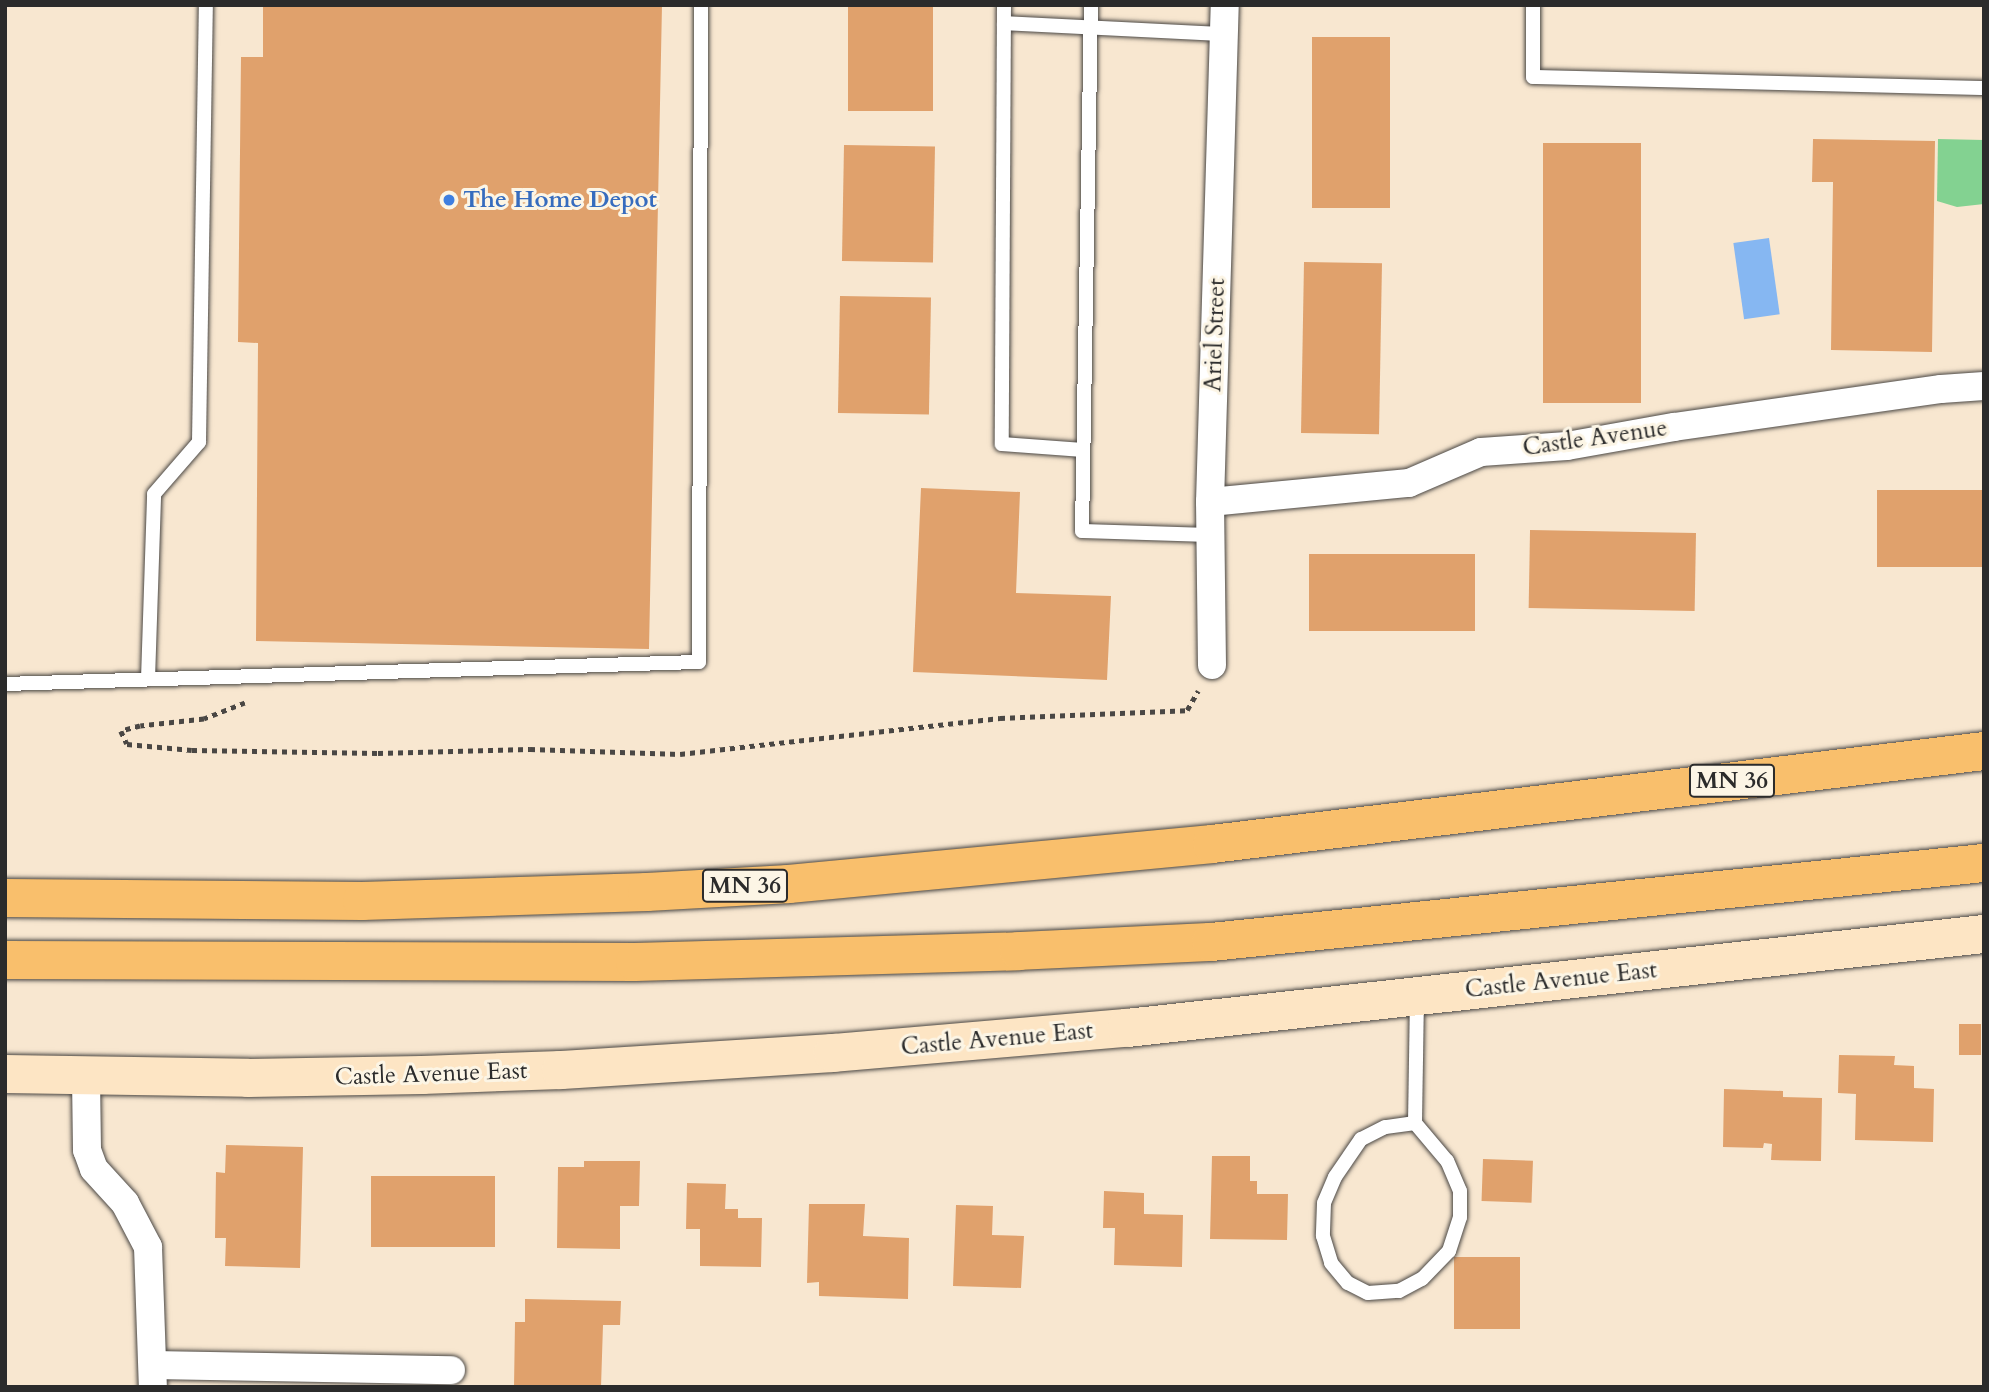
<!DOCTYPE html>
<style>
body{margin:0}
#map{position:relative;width:1989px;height:1392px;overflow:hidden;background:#f8e7d0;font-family:Cardo,serif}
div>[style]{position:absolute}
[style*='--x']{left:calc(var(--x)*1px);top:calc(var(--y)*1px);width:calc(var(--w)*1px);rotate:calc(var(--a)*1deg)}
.green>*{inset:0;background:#83d291}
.water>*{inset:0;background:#86b7f2;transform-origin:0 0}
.building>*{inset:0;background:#e0a16c;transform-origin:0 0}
.path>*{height:4.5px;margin-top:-2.25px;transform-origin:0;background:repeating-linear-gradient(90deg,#4a4744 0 5px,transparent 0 10px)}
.roads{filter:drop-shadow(0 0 2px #4a4744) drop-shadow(0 0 2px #4a4744)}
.lane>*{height:14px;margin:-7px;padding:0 7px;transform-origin:7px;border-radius:7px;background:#fff}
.street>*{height:28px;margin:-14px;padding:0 14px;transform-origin:14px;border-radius:14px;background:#fff}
.secondary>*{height:38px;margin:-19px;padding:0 19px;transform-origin:19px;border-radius:19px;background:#fde5c4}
.highway>*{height:38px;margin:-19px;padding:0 19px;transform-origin:19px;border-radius:19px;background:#f9bf6c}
.dots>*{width:19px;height:19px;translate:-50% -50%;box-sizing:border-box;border:4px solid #fcf5e5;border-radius:50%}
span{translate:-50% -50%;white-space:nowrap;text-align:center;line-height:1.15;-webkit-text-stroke:6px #fcf5e5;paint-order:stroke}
.shield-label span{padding:2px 5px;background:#fcf5e5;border:2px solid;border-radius:5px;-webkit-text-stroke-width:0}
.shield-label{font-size:23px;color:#2b2b2b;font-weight:700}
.shop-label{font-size:24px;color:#366cbe;font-weight:700}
.left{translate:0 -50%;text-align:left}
.street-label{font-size:24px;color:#2b2b2b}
.frame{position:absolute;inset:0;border:7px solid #2b2b2b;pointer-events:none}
</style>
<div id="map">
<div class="green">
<div style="clip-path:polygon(1938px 139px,1984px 140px,1984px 204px,1957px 207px,1937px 201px)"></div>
</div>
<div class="water">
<div style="left:1769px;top:238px;width:77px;height:36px;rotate:82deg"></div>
</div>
<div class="building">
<div style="clip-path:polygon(263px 5px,662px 5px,649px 649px,256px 641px,258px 343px,238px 342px,241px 57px,263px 57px)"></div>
<div style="left:848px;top:5px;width:85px;height:106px"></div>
<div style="left:1312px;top:37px;width:78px;height:171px"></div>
<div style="clip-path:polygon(1813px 139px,1935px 141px,1932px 352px,1831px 350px,1833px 182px,1812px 182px)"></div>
<div style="left:1543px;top:143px;width:98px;height:260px"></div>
<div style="left:844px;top:145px;width:91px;height:116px;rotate:1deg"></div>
<div style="left:1304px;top:262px;width:78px;height:171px;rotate:1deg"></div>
<div style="left:840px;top:296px;width:91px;height:117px;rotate:1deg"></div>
<div style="clip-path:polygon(921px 488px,1020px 492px,1016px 593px,1111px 596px,1107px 680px,913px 672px)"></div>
<div style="left:1984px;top:490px;width:77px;height:107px;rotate:90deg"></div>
<div style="left:1696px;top:533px;width:78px;height:166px;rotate:91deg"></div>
<div style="left:1475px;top:554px;width:77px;height:166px;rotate:90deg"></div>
<div style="left:1959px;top:1024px;width:22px;height:31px"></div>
<div style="clip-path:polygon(1839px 1055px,1895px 1056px,1894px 1065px,1914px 1066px,1914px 1088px,1934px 1089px,1933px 1142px,1855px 1140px,1856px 1094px,1838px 1093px)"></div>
<div style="clip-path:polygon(1724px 1089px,1783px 1091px,1783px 1097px,1822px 1098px,1821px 1161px,1771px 1160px,1772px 1144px,1764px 1143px,1763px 1148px,1723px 1147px)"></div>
<div style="clip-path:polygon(226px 1145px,303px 1147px,300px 1268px,225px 1266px,226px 1238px,215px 1238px,216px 1172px,225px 1173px)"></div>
<div style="clip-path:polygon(1212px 1156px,1250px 1156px,1250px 1181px,1257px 1181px,1257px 1194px,1288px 1194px,1287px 1240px,1210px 1239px)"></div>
<div style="left:1483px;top:1159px;width:50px;height:42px;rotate:2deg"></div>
<div style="clip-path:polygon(584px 1161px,640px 1161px,639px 1206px,620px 1206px,620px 1249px,557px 1248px,558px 1167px,584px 1167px)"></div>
<div style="left:371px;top:1176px;width:124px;height:71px"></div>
<div style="clip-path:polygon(687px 1183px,726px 1184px,725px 1209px,738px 1209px,738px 1218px,762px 1218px,761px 1267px,700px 1266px,700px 1229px,686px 1229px)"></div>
<div style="clip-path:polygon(1104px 1191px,1144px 1193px,1144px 1214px,1183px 1215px,1182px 1267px,1114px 1265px,1115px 1228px,1103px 1228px)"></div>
<div style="clip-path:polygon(809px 1204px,865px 1204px,863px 1236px,909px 1238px,908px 1299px,819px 1296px,819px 1282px,807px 1283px)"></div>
<div style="clip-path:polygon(956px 1205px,993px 1206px,992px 1235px,1024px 1236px,1021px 1288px,953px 1286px)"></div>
<div style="left:1454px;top:1257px;width:66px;height:72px"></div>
<div style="clip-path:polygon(525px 1299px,621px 1301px,620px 1325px,603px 1325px,601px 1387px,514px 1387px,515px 1322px,525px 1322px)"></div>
</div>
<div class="path">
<div style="--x:245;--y:703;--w:44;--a:158.7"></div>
<div style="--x:204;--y:719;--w:64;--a:173.8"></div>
<div style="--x:140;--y:726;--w:20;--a:165"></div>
<div style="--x:121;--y:731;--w:14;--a:65"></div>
<div style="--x:127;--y:744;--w:65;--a:5.3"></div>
<div style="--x:192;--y:750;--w:186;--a:0.9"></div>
<div style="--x:378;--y:753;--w:152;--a:-1.5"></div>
<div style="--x:530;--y:749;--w:150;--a:1.9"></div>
<div style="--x:680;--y:754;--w:322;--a:-6.4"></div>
<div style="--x:1000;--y:718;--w:187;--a:-2.4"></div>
<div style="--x:1187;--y:710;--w:22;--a:-60"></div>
</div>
<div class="roads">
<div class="lane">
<div style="--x:1004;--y:5;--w:439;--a:90.3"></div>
<div style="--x:1002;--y:444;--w:81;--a:4.2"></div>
<div style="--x:1091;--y:5;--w:526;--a:90.98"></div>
<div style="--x:1082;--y:531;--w:128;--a:1.8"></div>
<div style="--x:1533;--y:5;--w:72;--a:90"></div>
<div style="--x:1533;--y:77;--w:451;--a:1.4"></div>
<div style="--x:1004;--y:23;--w:220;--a:2.9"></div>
<div style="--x:148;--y:679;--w:185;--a:-88.1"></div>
<div style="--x:154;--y:494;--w:69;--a:-49.1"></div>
<div style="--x:199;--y:442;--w:437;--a:-89.1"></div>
<div style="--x:5;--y:684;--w:694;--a:-1.82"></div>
<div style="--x:699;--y:662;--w:657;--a:-89.83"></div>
<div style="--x:1415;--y:1123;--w:30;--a:172"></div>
<div style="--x:1385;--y:1127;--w:27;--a:153"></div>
<div style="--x:1361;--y:1139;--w:46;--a:124.4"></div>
<div style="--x:1335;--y:1177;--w:28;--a:113"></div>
<div style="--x:1324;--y:1203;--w:33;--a:92"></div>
<div style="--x:1323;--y:1236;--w:28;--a:73"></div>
<div style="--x:1331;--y:1263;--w:26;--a:50"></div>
<div style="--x:1348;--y:1283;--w:22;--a:27"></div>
<div style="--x:1368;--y:1293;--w:31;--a:-4"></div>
<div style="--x:1399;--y:1291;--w:26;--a:-28"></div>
<div style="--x:1422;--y:1279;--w:39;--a:-46"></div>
<div style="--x:1449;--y:1251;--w:36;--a:-72"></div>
<div style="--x:1460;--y:1217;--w:26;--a:-90"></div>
<div style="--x:1460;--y:1191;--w:33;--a:-113"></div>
<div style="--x:1447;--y:1161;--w:50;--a:-130.1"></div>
<div style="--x:1415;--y:1123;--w:126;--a:-89.1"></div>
</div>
<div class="street">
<div style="--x:1210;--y:502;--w:200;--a:-5.5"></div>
<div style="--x:1409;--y:483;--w:78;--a:-23.3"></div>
<div style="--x:1481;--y:452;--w:86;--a:-4"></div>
<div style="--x:1567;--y:446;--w:109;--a:-10.1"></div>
<div style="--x:1674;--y:427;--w:270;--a:-8.1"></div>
<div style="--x:1941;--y:389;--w:43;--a:-4"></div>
<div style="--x:1212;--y:665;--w:163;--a:-90.7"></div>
<div style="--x:1210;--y:502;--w:497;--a:-88.3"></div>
<div style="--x:86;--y:1078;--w:72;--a:89.2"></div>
<div style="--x:87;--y:1150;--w:20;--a:70"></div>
<div style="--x:94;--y:1169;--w:46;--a:47.6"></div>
<div style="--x:125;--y:1203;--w:50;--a:62.4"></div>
<div style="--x:148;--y:1247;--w:140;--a:88"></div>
<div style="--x:153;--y:1365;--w:298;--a:1"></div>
</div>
<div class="secondary">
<div style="--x:5;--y:1074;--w:243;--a:0.9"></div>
<div style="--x:248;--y:1078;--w:174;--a:-1"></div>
<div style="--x:422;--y:1075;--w:139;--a:-2.1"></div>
<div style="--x:561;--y:1070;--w:273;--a:-3.6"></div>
<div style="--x:833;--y:1053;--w:295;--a:-4.9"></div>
<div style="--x:1127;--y:1028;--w:862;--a:-6.26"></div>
</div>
<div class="highway">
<div style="--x:5;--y:898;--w:357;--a:0.5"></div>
<div style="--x:362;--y:901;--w:285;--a:-1.8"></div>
<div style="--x:647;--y:892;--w:142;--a:-3.2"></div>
<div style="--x:789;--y:884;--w:425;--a:-5.4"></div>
<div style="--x:1212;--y:844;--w:778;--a:-6.87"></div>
<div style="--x:5;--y:960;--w:630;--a:0.18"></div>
<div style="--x:635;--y:962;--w:384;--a:-1.6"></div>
<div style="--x:1019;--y:951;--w:192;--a:-2.7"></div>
<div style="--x:1211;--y:942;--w:777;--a:-5.84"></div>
</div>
</div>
<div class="dots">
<div style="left:449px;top:200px;background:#3f7fe0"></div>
</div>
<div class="shield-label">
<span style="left:1732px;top:781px">MN 36</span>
<span style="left:745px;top:886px">MN 36</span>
</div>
<div class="shop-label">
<span class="left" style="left:463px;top:200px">The Home Depot</span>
</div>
<div class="street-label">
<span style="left:1215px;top:335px;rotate:-88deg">Ariel Street</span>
<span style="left:1595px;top:438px;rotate:-8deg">Castle Avenue</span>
<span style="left:1561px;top:980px;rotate:-6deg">Castle Avenue East</span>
<span style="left:997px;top:1039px;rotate:-5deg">Castle Avenue East</span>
<span style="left:431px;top:1074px;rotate:-2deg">Castle Avenue East</span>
</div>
<div class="frame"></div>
</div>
